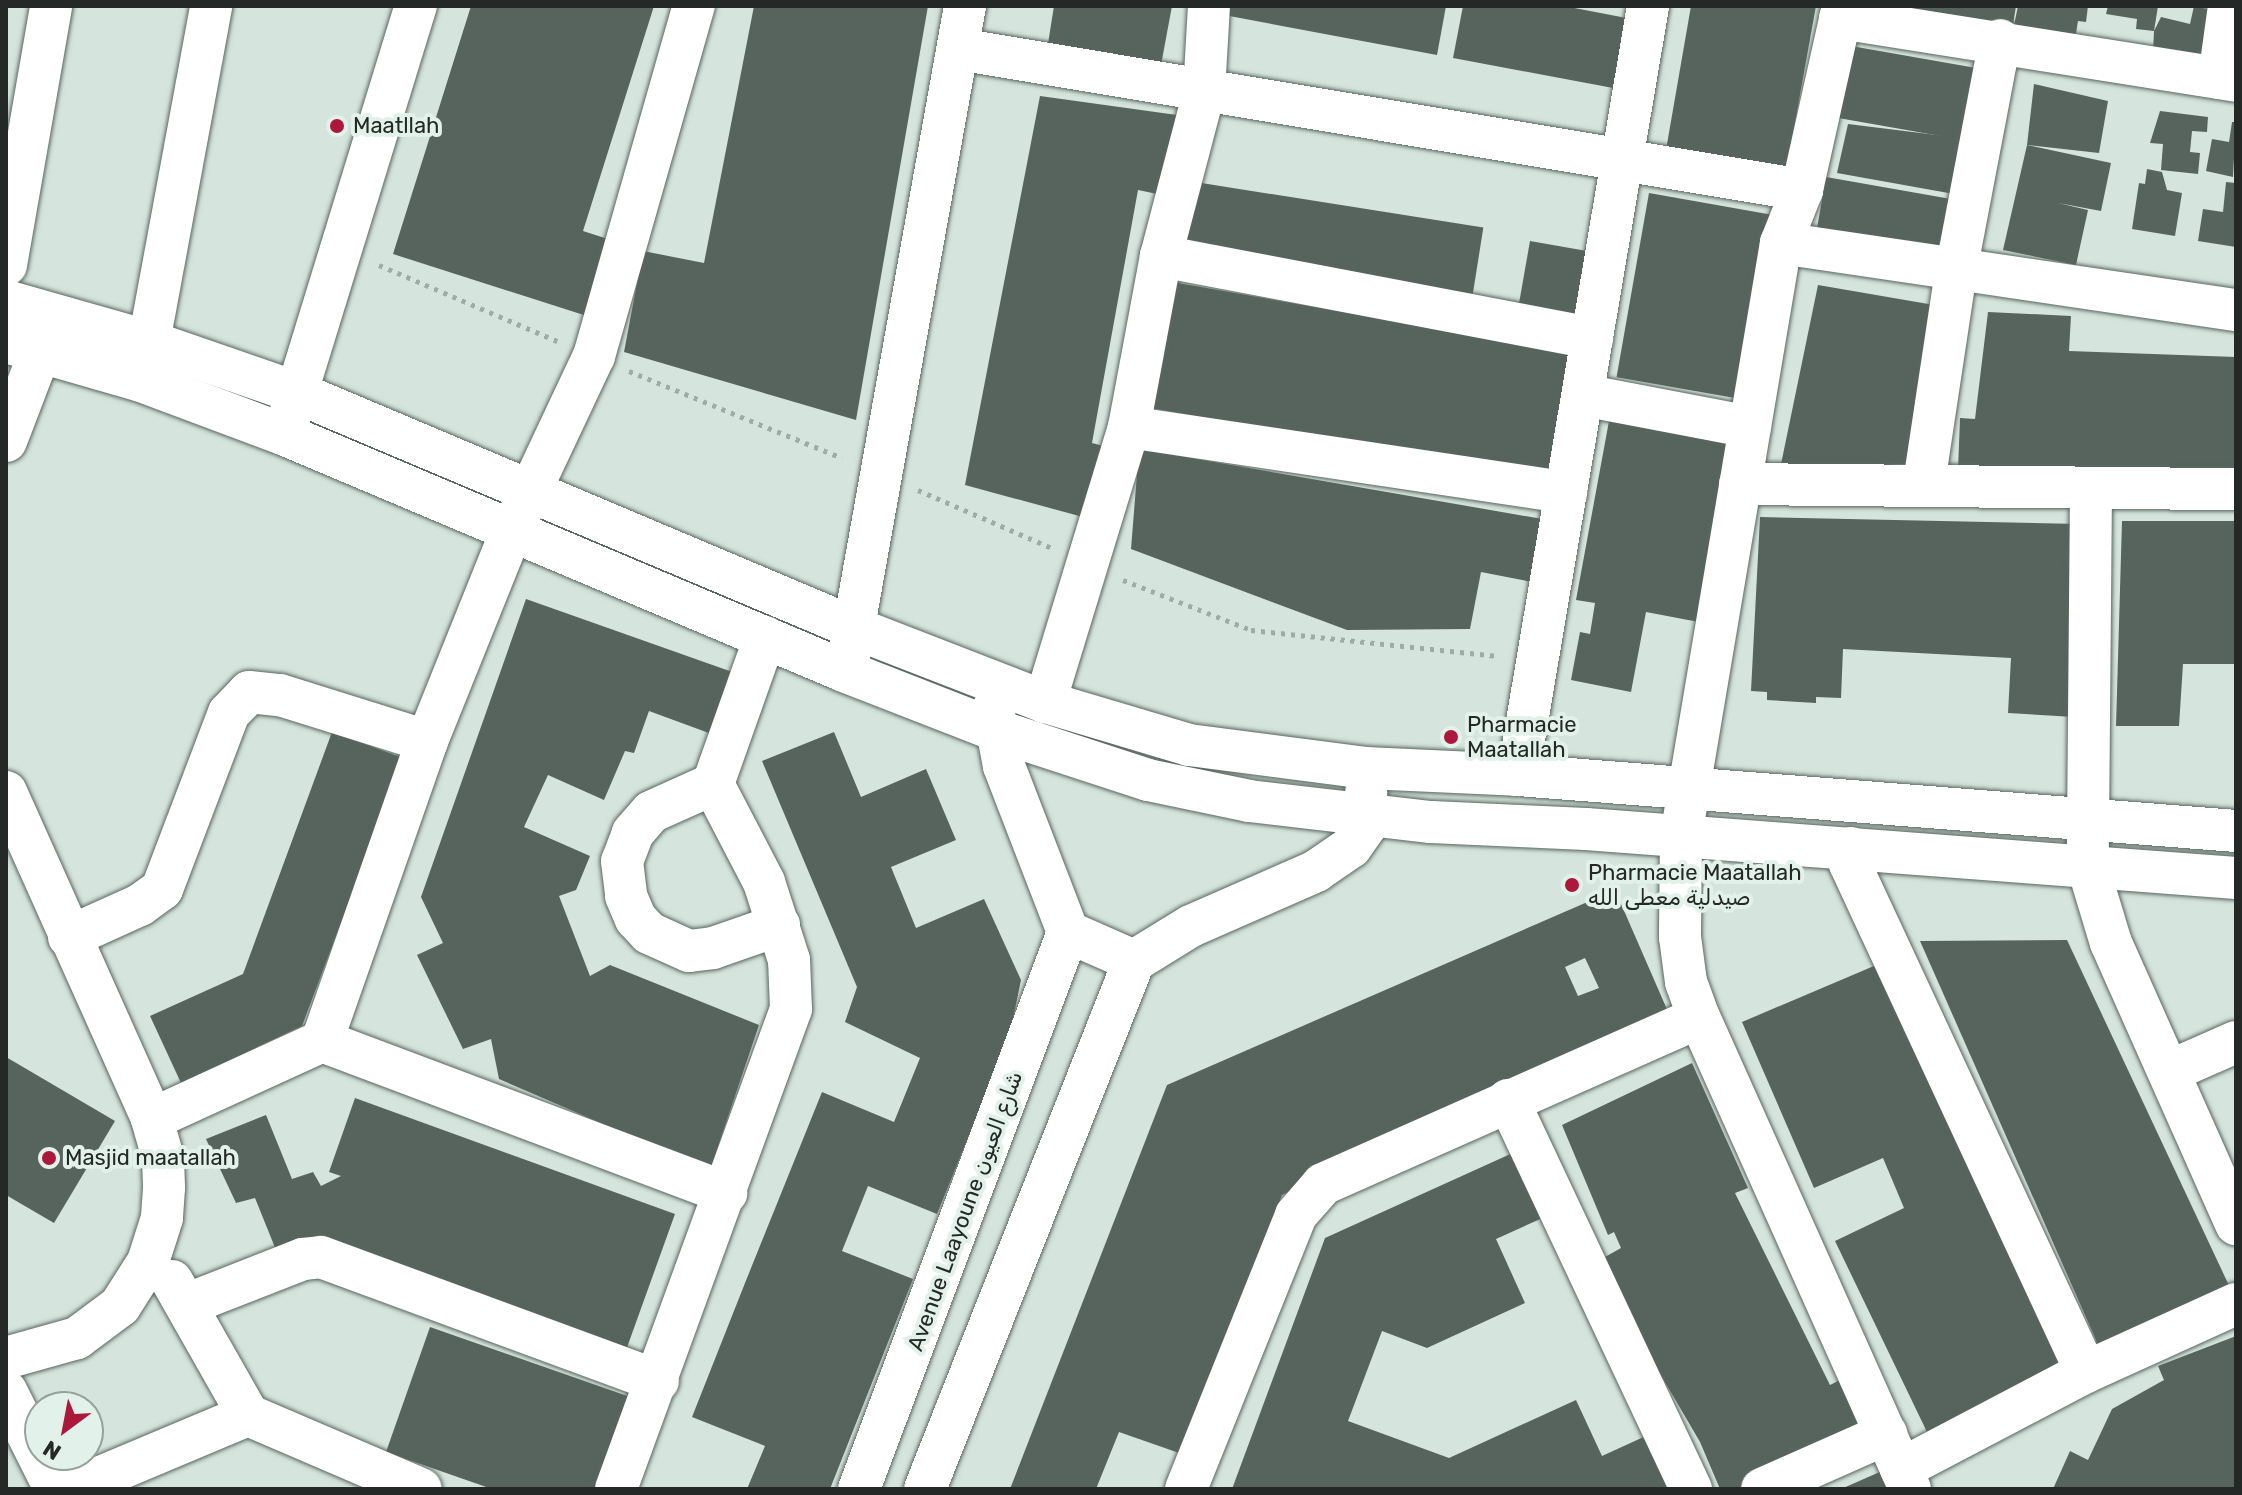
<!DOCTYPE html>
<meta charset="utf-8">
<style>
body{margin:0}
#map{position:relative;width:2242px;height:1495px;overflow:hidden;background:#d5e4dd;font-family:Rubik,Vazirmatn,sans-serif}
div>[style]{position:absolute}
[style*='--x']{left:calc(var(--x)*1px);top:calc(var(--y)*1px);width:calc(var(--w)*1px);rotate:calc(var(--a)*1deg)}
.building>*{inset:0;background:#57645e;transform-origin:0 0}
.path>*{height:5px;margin-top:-2.5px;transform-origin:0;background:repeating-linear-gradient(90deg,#9faba6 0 4px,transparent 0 10px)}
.roads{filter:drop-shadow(0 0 2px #58665f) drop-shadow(0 0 2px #58665f)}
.minor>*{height:42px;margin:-21px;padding:0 21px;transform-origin:21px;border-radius:21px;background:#fff}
.dots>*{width:22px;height:22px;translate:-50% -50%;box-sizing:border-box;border:4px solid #e2f1ea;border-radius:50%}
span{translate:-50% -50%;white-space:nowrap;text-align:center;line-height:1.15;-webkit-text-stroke:8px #e2f1ea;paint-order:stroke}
.poi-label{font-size:22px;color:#242927}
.left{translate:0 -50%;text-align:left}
.street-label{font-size:22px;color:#242927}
.frame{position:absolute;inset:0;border:8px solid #242927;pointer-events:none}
.north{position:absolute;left:24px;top:1391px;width:80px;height:80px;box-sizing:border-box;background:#e2f1ea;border:2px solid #96a19c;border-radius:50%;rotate:212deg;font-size:22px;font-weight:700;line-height:32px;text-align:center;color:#242927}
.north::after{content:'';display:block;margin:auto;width:28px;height:36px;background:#ac173c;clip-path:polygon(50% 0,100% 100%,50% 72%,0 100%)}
</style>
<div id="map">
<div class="building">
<div style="clip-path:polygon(471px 6px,654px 6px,583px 231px,614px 241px,590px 317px,393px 254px)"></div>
<div style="clip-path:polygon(754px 6px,928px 6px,856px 420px,624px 352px,643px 251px,704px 263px)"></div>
<div style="clip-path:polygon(1054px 6px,1172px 6px,1161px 65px,1047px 50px)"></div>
<div style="clip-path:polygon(1226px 6px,1446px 6px,1437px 55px,1224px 15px)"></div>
<div style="clip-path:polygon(1463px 6px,1564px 6px,1642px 21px,1629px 91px,1453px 58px)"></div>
<div style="clip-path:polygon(1691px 6px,1816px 6px,1786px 172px,1666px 150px)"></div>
<div style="clip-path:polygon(1870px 6px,2016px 6px,2012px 31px)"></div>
<div style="clip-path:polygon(2018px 6px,2088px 6px,2086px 22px,2078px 21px,2075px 40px,2013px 30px)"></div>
<div style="clip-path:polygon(2108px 6px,2158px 6px,2154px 31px,2161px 17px,2190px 24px,2194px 6px,2221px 12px,2209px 66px,2153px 53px,2154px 31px,2136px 29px,2137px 19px,2106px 14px)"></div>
<div style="left:1851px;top:46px;width:127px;height:73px;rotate:10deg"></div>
<div style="clip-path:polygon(2034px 84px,2108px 101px,2099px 153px,2027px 145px)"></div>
<div style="clip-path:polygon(1040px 96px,1177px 115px,1162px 195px,1138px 190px,1092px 443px,1107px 447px,1094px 520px,965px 485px)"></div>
<div style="clip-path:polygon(2160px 111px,2208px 117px,2207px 132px,2192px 131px,2190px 152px,2200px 153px,2198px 174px,2161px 170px,2163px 144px,2150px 143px)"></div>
<div style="clip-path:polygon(2232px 122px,2236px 122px,2233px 177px,2206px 171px,2212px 139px,2229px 142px)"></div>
<div style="clip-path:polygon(1848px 124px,1961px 138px,1954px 194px,1837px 173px)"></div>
<div style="clip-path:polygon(2027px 145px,2111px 163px,2101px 211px,2058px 203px,2088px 210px,2076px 265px,2003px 250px)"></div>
<div style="clip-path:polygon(2147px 169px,2162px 172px,2167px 190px,2182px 193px,2175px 236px,2132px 229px,2139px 183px,2145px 184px)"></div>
<div style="left:1826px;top:177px;width:134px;height:55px;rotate:10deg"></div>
<div style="left:1189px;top:181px;width:298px;height:67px;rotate:9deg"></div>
<div style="clip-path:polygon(2226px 182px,2236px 183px,2236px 247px,2198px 241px,2203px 209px,2223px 212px)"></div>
<div style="left:1649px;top:193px;width:126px;height:187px;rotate:10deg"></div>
<div style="left:1530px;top:241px;width:65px;height:65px;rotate:10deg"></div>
<div style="left:1167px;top:281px;width:414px;height:128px;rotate:10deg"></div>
<div style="clip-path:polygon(1818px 285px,1940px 306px,1908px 464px,1780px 469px)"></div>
<div style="clip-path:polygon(1988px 312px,2071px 316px,2069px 351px,2236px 357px,2236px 477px,1958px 470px,1960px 418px,1975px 419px)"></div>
<div style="clip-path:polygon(1609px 421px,1737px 444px,1704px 623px,1646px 612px,1631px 692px,1571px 680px,1580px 632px,1590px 634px,1595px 603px,1576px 600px)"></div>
<div style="clip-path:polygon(1139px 449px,1548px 520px,1542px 584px,1481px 572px,1470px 629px,1347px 630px,1131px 549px)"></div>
<div style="clip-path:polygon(1760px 517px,2081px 524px,2074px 717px,2008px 713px,2011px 658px,1843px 649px,1841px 698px,1816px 697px,1816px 703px,1767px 700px,1767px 692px,1751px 691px)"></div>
<div style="clip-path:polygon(2122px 521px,2236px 521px,2236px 664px,2183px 664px,2179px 726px,2116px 726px)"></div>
<div style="clip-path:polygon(526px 599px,738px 674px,717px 736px,649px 711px,634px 753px,625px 751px,604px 800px,548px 775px,524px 827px,590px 856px,576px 890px,559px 896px,590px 976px,610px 965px,759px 1025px,710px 1170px,499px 1079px,491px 1039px,463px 1049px,417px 955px,443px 943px,421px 897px)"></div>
<div style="clip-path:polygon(332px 732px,403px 758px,302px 1026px,181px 1083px,150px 1016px,243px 974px)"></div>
<div style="clip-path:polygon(834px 732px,861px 797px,926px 769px,956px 840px,891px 867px,916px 928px,984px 899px,1021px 980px,1010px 1034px,937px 1214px,868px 1186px,842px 1251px,913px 1279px,830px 1489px,747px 1489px,765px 1446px,692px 1417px,745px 1283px,822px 1092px,894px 1122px,920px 1058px,845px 1022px,857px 987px,762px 761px)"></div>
<div style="clip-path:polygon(evenodd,1615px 890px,1669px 1014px,1282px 1195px,1182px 1454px,1119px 1432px,1096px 1489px,1010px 1489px,1167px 1085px,1615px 890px,1585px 958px,1599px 988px,1578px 996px,1565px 967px,1585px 958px)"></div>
<div style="clip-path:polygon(2067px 940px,2232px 1292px,2100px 1349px,1920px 941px)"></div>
<div style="clip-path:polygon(1881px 963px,1972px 1176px,2063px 1368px,1927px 1432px,1835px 1241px,1904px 1208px,1883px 1158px,1814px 1188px,1742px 1022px)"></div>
<div style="clip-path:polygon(6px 1057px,115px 1121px,54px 1223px,6px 1195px)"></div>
<div style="clip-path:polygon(1692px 1063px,1748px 1188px,1735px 1193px,1830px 1385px,1842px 1379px,1863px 1435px,1743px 1489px,1720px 1489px,1700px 1442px,1648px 1353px,1605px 1257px,1621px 1248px,1614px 1232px,1608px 1235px,1562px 1125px)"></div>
<div style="clip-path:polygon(355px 1098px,675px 1214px,625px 1353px,278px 1255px,255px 1198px,236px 1203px,206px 1139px,266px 1115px,292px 1179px,313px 1172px,321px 1186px,341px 1176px,329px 1172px)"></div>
<div style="clip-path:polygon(1517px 1151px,1547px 1216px,1496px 1239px,1525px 1303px,1427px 1348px,1382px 1331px,1348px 1421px,1449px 1458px,1576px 1400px,1602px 1456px,1648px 1435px,1672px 1489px,1232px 1489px,1325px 1238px)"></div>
<div style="clip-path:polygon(430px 1327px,633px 1398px,601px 1489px,492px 1489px,386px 1452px)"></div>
<div style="clip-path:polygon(2236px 1336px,2236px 1489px,2053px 1489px,2070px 1451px,2088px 1460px,2112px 1409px,2164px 1380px,2158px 1366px)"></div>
<div style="clip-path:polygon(1882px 1471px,1890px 1489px,1841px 1489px)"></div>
</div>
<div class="path">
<div style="--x:379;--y:265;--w:194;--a:23.1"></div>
<div style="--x:629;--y:371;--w:230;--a:22.2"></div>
<div style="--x:918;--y:490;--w:146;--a:23.4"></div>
<div style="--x:1123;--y:580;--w:137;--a:21.3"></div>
<div style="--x:1251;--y:630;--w:248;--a:6"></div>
</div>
<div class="roads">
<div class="minor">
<div style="--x:1843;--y:6;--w:189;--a:102.6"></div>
<div style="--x:1802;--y:190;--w:57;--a:111.6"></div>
<div style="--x:1781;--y:243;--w:601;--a:99.57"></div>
<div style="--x:1681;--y:836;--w:101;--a:90.6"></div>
<div style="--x:1680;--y:937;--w:45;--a:82.4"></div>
<div style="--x:1686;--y:982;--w:37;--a:70"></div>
<div style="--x:1699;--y:1017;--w:517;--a:65.91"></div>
<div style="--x:1840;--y:18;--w:401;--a:9"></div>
<div style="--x:958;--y:49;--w:856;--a:9.48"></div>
<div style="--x:2219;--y:78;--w:73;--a:-82.1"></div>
<div style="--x:1781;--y:243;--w:460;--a:8.4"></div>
<div style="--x:1161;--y:256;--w:439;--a:10.8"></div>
<div style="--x:6;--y:265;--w:263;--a:-80.1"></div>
<div style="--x:6;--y:301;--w:151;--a:15.8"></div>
<div style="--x:151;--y:342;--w:156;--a:19.1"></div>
<div style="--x:298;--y:393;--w:607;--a:22.89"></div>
<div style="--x:857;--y:629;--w:202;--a:21.2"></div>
<div style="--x:1045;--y:702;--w:150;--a:16.6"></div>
<div style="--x:1189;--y:745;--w:177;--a:7.4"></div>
<div style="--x:1365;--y:768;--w:153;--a:2.6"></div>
<div style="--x:1518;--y:775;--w:720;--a:4.46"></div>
<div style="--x:6;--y:342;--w:141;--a:16.1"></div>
<div style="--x:141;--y:381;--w:152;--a:20.5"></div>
<div style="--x:283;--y:434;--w:609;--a:22.9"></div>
<div style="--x:844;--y:671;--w:162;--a:21.3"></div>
<div style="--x:995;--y:730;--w:161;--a:18.1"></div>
<div style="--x:1148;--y:780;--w:103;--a:11.7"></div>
<div style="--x:1249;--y:801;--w:183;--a:6.6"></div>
<div style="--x:1431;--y:822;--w:155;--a:2.6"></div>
<div style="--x:1586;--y:829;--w:652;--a:4.31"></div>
<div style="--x:144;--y:369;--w:369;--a:-79.5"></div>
<div style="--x:1583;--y:395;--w:170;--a:10.8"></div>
<div style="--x:289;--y:418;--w:431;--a:-72.9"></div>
<div style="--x:1129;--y:427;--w:442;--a:8.5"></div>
<div style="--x:6;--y:441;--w:123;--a:-69.1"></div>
<div style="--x:1924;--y:483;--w:214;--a:-81.4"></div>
<div style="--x:1956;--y:271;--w:235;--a:-79.2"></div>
<div style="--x:1740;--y:484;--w:496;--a:0.6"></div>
<div style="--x:2091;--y:489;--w:378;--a:90.5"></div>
<div style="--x:2088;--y:867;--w:79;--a:73.2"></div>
<div style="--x:2111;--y:943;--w:308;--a:66"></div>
<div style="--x:849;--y:654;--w:658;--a:-79.85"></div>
<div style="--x:1045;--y:702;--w:288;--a:-73"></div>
<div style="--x:1129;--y:427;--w:174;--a:-79.4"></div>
<div style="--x:1161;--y:256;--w:170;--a:-75.3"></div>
<div style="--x:1204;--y:92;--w:86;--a:-86.7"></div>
<div style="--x:1518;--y:775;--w:780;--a:-80.4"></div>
<div style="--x:713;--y:784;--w:68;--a:155.7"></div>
<div style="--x:651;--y:812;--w:28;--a:131"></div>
<div style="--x:633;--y:833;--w:30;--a:111"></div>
<div style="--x:622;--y:861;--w:35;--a:83"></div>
<div style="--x:626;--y:896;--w:25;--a:67"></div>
<div style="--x:636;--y:919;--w:19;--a:47"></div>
<div style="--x:649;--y:933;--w:44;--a:24.2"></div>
<div style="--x:689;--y:951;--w:24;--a:-7"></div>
<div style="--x:713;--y:948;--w:70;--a:-19.2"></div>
<div style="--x:6;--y:792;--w:358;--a:65.9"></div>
<div style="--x:152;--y:1119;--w:41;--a:74.2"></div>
<div style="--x:163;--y:1158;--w:30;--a:88"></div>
<div style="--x:164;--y:1188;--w:30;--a:94"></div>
<div style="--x:162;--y:1218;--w:46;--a:107.7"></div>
<div style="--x:148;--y:1262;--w:52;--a:122.5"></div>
<div style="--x:120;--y:1306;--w:54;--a:143.3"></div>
<div style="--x:77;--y:1338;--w:74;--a:164.3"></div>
<div style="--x:1851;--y:848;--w:16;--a:94"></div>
<div style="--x:1850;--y:864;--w:560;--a:65.08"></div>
<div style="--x:1068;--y:932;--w:72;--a:23.7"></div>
<div style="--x:69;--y:937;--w:78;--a:-24.3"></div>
<div style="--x:140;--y:905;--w:27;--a:-36"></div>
<div style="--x:162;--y:889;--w:188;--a:-69.2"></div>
<div style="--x:229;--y:713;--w:29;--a:-46"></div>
<div style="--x:249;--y:692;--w:31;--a:6"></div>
<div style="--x:280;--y:695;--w:154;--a:17.4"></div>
<div style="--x:322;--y:1041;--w:318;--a:-70.7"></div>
<div style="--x:427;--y:741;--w:227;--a:-68.1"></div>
<div style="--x:512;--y:530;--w:192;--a:-64.8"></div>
<div style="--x:594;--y:356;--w:364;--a:-74.1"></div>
<div style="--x:2170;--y:1071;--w:72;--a:-23.7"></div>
<div style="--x:1508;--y:1100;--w:430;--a:64.8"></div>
<div style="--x:152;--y:1119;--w:187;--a:-24.6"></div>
<div style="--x:322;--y:1041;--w:432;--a:20.6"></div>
<div style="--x:172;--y:1281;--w:154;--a:60.4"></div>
<div style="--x:248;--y:1415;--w:188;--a:23.2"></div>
<div style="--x:188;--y:1304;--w:123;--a:-21.4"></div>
<div style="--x:303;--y:1259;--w:18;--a:-6"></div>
<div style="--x:321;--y:1257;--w:359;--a:20.2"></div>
<div style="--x:6;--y:1391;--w:110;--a:63.4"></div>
<div style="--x:1901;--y:1469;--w:209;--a:-27.7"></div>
<div style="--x:2086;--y:1372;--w:165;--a:-24.4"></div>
<div style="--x:72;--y:1489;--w:191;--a:-22.8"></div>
<div style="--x:616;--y:1489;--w:511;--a:-69.97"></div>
<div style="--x:791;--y:1009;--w:49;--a:-92.3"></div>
<div style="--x:789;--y:960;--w:82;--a:-107.8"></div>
<div style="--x:764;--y:882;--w:110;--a:-117.5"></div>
<div style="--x:713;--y:784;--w:156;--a:-70.5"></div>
<div style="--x:859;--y:1489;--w:595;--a:-69.43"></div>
<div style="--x:1068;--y:932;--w:178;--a:-111.1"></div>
<div style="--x:1004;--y:766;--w:58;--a:-100.9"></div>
<div style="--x:925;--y:1489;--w:568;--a:-68.4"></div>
<div style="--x:1134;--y:961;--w:67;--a:-31.6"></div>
<div style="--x:1191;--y:926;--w:137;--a:-23.7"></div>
<div style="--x:1316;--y:871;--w:42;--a:-34.4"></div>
<div style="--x:1351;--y:847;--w:24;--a:-55"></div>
<div style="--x:1365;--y:827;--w:36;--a:-88"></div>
<div style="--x:1186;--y:1489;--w:295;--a:-68.1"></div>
<div style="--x:1296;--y:1215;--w:41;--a:-48.9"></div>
<div style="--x:1323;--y:1184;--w:411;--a:-23.9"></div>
<div style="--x:1762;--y:1489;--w:136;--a:-23.9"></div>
</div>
</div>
<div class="dots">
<div style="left:337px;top:126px;background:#ac173c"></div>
<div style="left:1451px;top:737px;background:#ac173c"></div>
<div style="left:1572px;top:885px;background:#ac173c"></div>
<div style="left:49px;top:1158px;background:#ac173c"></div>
</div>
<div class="poi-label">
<span class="left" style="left:353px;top:126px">Maatllah</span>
<span class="left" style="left:1467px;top:737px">Pharmacie<br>Maatallah</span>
<span class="left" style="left:1588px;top:885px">Pharmacie Maatallah<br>صيدلية معطى الله</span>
<span class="left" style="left:65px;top:1158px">Masjid maatallah</span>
</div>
<div class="street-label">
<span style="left:965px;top:1211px;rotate:-70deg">Avenue Laayoune شارع العيون</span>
</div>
<div class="frame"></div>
<div class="north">N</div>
</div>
